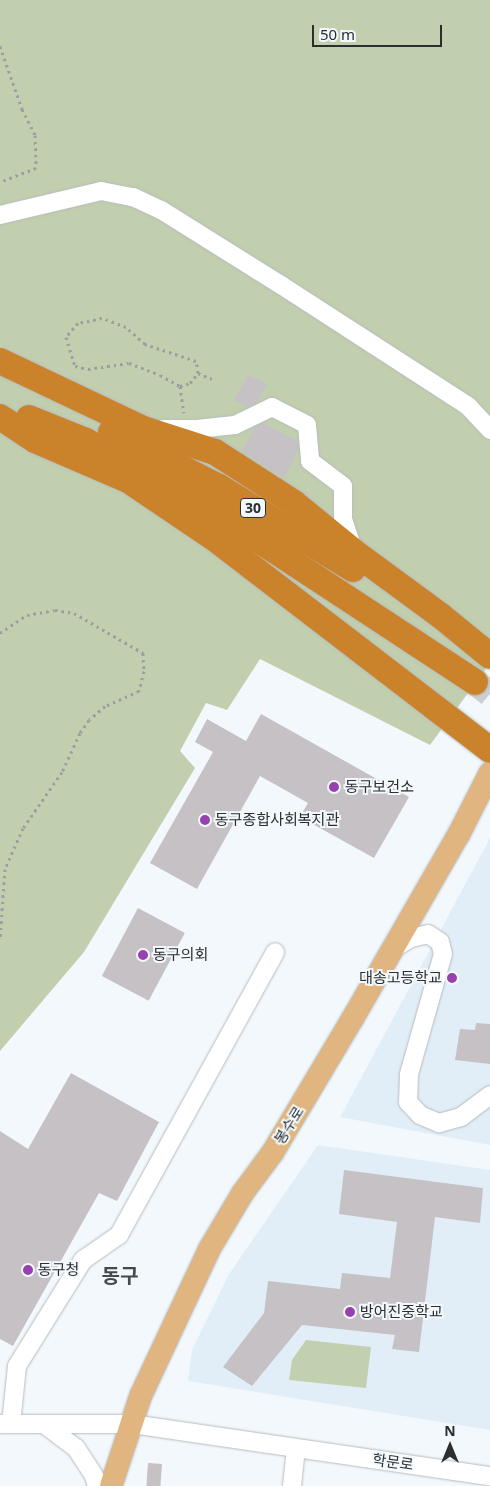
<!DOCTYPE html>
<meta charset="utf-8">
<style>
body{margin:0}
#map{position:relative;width:490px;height:1486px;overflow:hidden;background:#f3f8fc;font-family:"Noto Sans","Noto Sans KR",sans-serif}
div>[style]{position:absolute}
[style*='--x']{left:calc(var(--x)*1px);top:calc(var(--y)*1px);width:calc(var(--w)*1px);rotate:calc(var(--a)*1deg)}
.built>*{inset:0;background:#e2eef7}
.green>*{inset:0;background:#c3d0b0}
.forest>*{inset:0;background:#c1cfae}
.building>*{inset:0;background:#c5c1c5;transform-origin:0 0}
.highway-tunnel>*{height:26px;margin-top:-13px;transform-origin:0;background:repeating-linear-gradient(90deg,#cbcfd3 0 26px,transparent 0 39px)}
.path>*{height:3px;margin-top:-1.5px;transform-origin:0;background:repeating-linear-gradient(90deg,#9b9fa2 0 2.5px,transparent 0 6.5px)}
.roads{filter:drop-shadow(0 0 1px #b6bbbf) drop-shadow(0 0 1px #b6bbbf)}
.minor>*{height:18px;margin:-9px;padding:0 9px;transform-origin:9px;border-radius:9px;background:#fff}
.major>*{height:22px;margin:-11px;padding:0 11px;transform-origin:11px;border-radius:11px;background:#e0b580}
.highway>*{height:26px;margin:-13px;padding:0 13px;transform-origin:13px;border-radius:13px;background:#cb832b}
.dots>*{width:14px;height:14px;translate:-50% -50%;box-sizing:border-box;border:2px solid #f3f8fc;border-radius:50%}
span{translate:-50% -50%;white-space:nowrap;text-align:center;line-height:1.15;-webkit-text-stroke:4px #f3f8fc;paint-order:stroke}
.shield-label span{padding:1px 4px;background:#f3f8fc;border:1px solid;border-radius:4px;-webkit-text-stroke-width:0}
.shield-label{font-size:14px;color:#2b2d2f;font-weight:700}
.poi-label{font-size:15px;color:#2b2d2f}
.left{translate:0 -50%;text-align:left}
.right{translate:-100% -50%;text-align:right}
.street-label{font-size:15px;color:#2b2d2f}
.district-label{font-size:20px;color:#45494c;font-weight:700}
.north{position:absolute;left:425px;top:1421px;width:50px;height:50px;-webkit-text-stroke:4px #f3f8fc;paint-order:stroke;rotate:0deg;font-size:14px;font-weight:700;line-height:20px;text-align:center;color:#2b2d2f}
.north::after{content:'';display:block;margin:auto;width:18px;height:22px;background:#2b2d2f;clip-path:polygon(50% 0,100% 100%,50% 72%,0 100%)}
.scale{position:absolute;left:312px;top:25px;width:130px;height:22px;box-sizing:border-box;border:2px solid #2b2d2f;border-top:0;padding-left:6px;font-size:15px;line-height:18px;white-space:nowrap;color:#2b2d2f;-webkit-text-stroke:4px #f3f8fc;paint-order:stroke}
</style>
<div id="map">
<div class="built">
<div style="clip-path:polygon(490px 838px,490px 1145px,340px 1117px)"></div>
<div style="clip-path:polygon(318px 1145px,490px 1170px,490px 1430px,188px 1381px,192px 1350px,229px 1274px)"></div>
</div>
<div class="green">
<div style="clip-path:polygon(306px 1340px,371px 1347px,366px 1388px,289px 1380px,292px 1360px)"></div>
</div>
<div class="forest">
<div style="clip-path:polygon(0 0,490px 0,490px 663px,430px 745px,260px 659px,227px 710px,206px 703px,180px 751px,195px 768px,84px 952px,0 1051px)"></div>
</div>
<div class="building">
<div style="clip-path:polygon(248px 375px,267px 384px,257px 402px,248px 407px,234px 400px)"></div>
<div style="clip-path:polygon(263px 423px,298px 441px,298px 450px,284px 478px,242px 451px,254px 428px)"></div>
<div style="clip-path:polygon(261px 714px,409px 797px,374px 858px,300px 817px,308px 803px,260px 776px,197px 889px,150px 863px,213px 752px,195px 742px,207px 719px,246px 741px)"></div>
<div style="left:138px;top:908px;width:53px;height:77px;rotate:28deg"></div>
<div style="clip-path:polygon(476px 1023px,490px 1024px,490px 1064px,455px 1060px,460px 1029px,475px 1030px)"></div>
<div style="clip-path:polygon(71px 1073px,159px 1122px,117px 1201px,99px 1193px,13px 1346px,0 1339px,0 1131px,28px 1149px)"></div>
<div style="clip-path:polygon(344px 1170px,483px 1188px,480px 1223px,435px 1217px,419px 1352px,392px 1349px,395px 1335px,302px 1325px,252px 1386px,223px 1367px,264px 1313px,268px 1281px,340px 1289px,342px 1273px,390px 1278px,397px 1222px,339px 1214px)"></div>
<div style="left:148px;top:1463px;width:14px;height:23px;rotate:4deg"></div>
</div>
<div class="highway-tunnel">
<div style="--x:475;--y:682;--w:19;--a:39"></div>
</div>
<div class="path">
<div style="--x:0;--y:46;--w:67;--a:70.8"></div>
<div style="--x:22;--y:109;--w:29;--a:63"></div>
<div style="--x:35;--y:135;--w:33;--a:88"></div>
<div style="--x:36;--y:168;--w:39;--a:159"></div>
<div style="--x:198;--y:373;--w:15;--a:23"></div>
<div style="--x:180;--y:386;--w:10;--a:-17"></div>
<div style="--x:190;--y:383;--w:13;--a:-51"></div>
<div style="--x:198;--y:373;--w:12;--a:-99"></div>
<div style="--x:196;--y:361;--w:54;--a:-161.6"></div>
<div style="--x:145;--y:344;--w:25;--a:-138"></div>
<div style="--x:126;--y:327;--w:26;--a:-159"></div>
<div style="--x:102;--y:318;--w:25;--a:168"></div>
<div style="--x:78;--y:323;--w:18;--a:131"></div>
<div style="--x:66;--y:337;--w:30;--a:73"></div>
<div style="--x:75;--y:366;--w:13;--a:13"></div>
<div style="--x:88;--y:369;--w:41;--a:-8.3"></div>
<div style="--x:129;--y:363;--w:33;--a:21"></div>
<div style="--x:160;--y:375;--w:23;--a:29"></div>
<div style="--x:180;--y:386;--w:27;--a:82"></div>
<div style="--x:0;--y:633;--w:32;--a:-34"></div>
<div style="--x:27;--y:615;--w:28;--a:-10"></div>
<div style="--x:55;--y:610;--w:19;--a:9"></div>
<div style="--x:74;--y:613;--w:80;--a:30.1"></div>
<div style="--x:143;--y:653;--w:18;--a:87"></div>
<div style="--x:144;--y:671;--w:21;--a:104"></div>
<div style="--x:139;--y:691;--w:37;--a:156"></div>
<div style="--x:105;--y:706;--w:21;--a:139"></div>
<div style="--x:89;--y:720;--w:16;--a:125"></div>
<div style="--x:80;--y:733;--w:43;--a:114.8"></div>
<div style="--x:62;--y:772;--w:68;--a:124.9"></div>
<div style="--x:23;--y:828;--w:45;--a:113.7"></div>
<div style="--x:5;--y:869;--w:69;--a:94.1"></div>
</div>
<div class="roads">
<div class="minor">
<div style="--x:0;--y:215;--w:104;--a:-13.4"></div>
<div style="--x:101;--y:191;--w:33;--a:11"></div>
<div style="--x:133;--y:197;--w:31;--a:25"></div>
<div style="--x:161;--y:210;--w:142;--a:32"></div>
<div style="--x:281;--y:285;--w:223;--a:32.9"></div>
<div style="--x:468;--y:406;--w:33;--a:47"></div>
<div style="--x:162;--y:429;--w:35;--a:0"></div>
<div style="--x:197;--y:429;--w:38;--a:-6"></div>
<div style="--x:235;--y:425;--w:41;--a:-25.9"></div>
<div style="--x:272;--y:407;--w:39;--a:27"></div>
<div style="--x:307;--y:425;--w:36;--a:85"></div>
<div style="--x:310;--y:461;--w:41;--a:37.1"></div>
<div style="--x:343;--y:486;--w:33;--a:90"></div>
<div style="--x:343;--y:519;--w:35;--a:72"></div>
<div style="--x:394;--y:948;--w:20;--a:-30"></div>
<div style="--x:411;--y:938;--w:17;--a:-13"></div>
<div style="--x:428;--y:934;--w:14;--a:34"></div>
<div style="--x:440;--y:942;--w:12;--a:76"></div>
<div style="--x:443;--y:954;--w:125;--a:105.8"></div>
<div style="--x:409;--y:1074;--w:28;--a:92"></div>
<div style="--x:408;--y:1102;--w:18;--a:47"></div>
<div style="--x:420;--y:1115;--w:21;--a:23"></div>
<div style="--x:439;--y:1123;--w:23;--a:-15"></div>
<div style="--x:461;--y:1117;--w:36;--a:-37"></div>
<div style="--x:0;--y:1424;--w:132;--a:0"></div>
<div style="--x:132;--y:1424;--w:362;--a:8.3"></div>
<div style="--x:11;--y:1424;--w:58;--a:-84.1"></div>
<div style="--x:17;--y:1366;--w:125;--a:-58.1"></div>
<div style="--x:83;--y:1260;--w:44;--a:-34.8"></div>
<div style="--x:119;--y:1235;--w:323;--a:-61.1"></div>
<div style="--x:44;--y:1424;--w:40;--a:37"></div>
<div style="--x:76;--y:1448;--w:33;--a:57"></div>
<div style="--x:94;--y:1476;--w:10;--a:73"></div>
<div style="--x:292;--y:1486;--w:37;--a:-84"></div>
</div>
<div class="major">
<div style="--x:111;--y:1486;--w:96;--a:-71.8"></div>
<div style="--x:141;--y:1395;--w:162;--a:-64.9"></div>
<div style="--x:210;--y:1248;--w:63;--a:-59.3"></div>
<div style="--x:242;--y:1194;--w:52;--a:-53.6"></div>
<div style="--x:273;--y:1152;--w:156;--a:-59.2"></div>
<div style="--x:353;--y:1018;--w:212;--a:-60.1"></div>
<div style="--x:459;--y:834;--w:68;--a:-63.1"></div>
</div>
<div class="highway">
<div style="--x:0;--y:361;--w:158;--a:25.4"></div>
<div style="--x:143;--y:429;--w:76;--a:17.7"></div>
<div style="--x:215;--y:452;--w:94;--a:32.8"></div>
<div style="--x:294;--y:503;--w:77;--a:39.2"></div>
<div style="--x:354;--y:552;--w:108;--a:36.3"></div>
<div style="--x:441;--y:616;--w:63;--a:39.2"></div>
<div style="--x:0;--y:417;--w:42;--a:33.3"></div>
<div style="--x:35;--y:440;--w:101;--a:23.3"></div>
<div style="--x:128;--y:480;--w:104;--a:34"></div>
<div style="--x:214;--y:538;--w:348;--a:37.5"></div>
<div style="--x:29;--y:418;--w:61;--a:22"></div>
<div style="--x:86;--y:441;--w:141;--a:28.4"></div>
<div style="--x:210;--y:508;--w:317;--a:33.3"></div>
<div style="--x:111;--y:432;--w:121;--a:27"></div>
<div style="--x:219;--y:487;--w:157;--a:31.5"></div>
</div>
</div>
<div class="dots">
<div style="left:334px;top:787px;background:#9641af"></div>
<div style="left:205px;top:820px;background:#9641af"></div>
<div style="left:143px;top:955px;background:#9641af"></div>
<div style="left:452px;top:978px;background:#9641af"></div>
<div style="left:28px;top:1270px;background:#9641af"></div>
<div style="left:350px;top:1312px;background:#9641af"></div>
</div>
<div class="shield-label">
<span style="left:253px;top:508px">30</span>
</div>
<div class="poi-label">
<span class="left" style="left:345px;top:787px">동구보건소</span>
<span class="left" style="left:215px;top:820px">동구종합사회복지관</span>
<span class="left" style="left:153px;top:955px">동구의회</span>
<span class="right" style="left:442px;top:978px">대송고등학교</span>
<span class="left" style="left:38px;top:1270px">동구청</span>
<span class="left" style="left:360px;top:1312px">방어진중학교</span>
</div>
<div class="street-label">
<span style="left:289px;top:1125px;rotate:-58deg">봉수로</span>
<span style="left:393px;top:1462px;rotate:8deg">학문로</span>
</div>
<div class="district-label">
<span style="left:120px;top:1275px">동구</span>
</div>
<div class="north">N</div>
<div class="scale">50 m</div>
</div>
